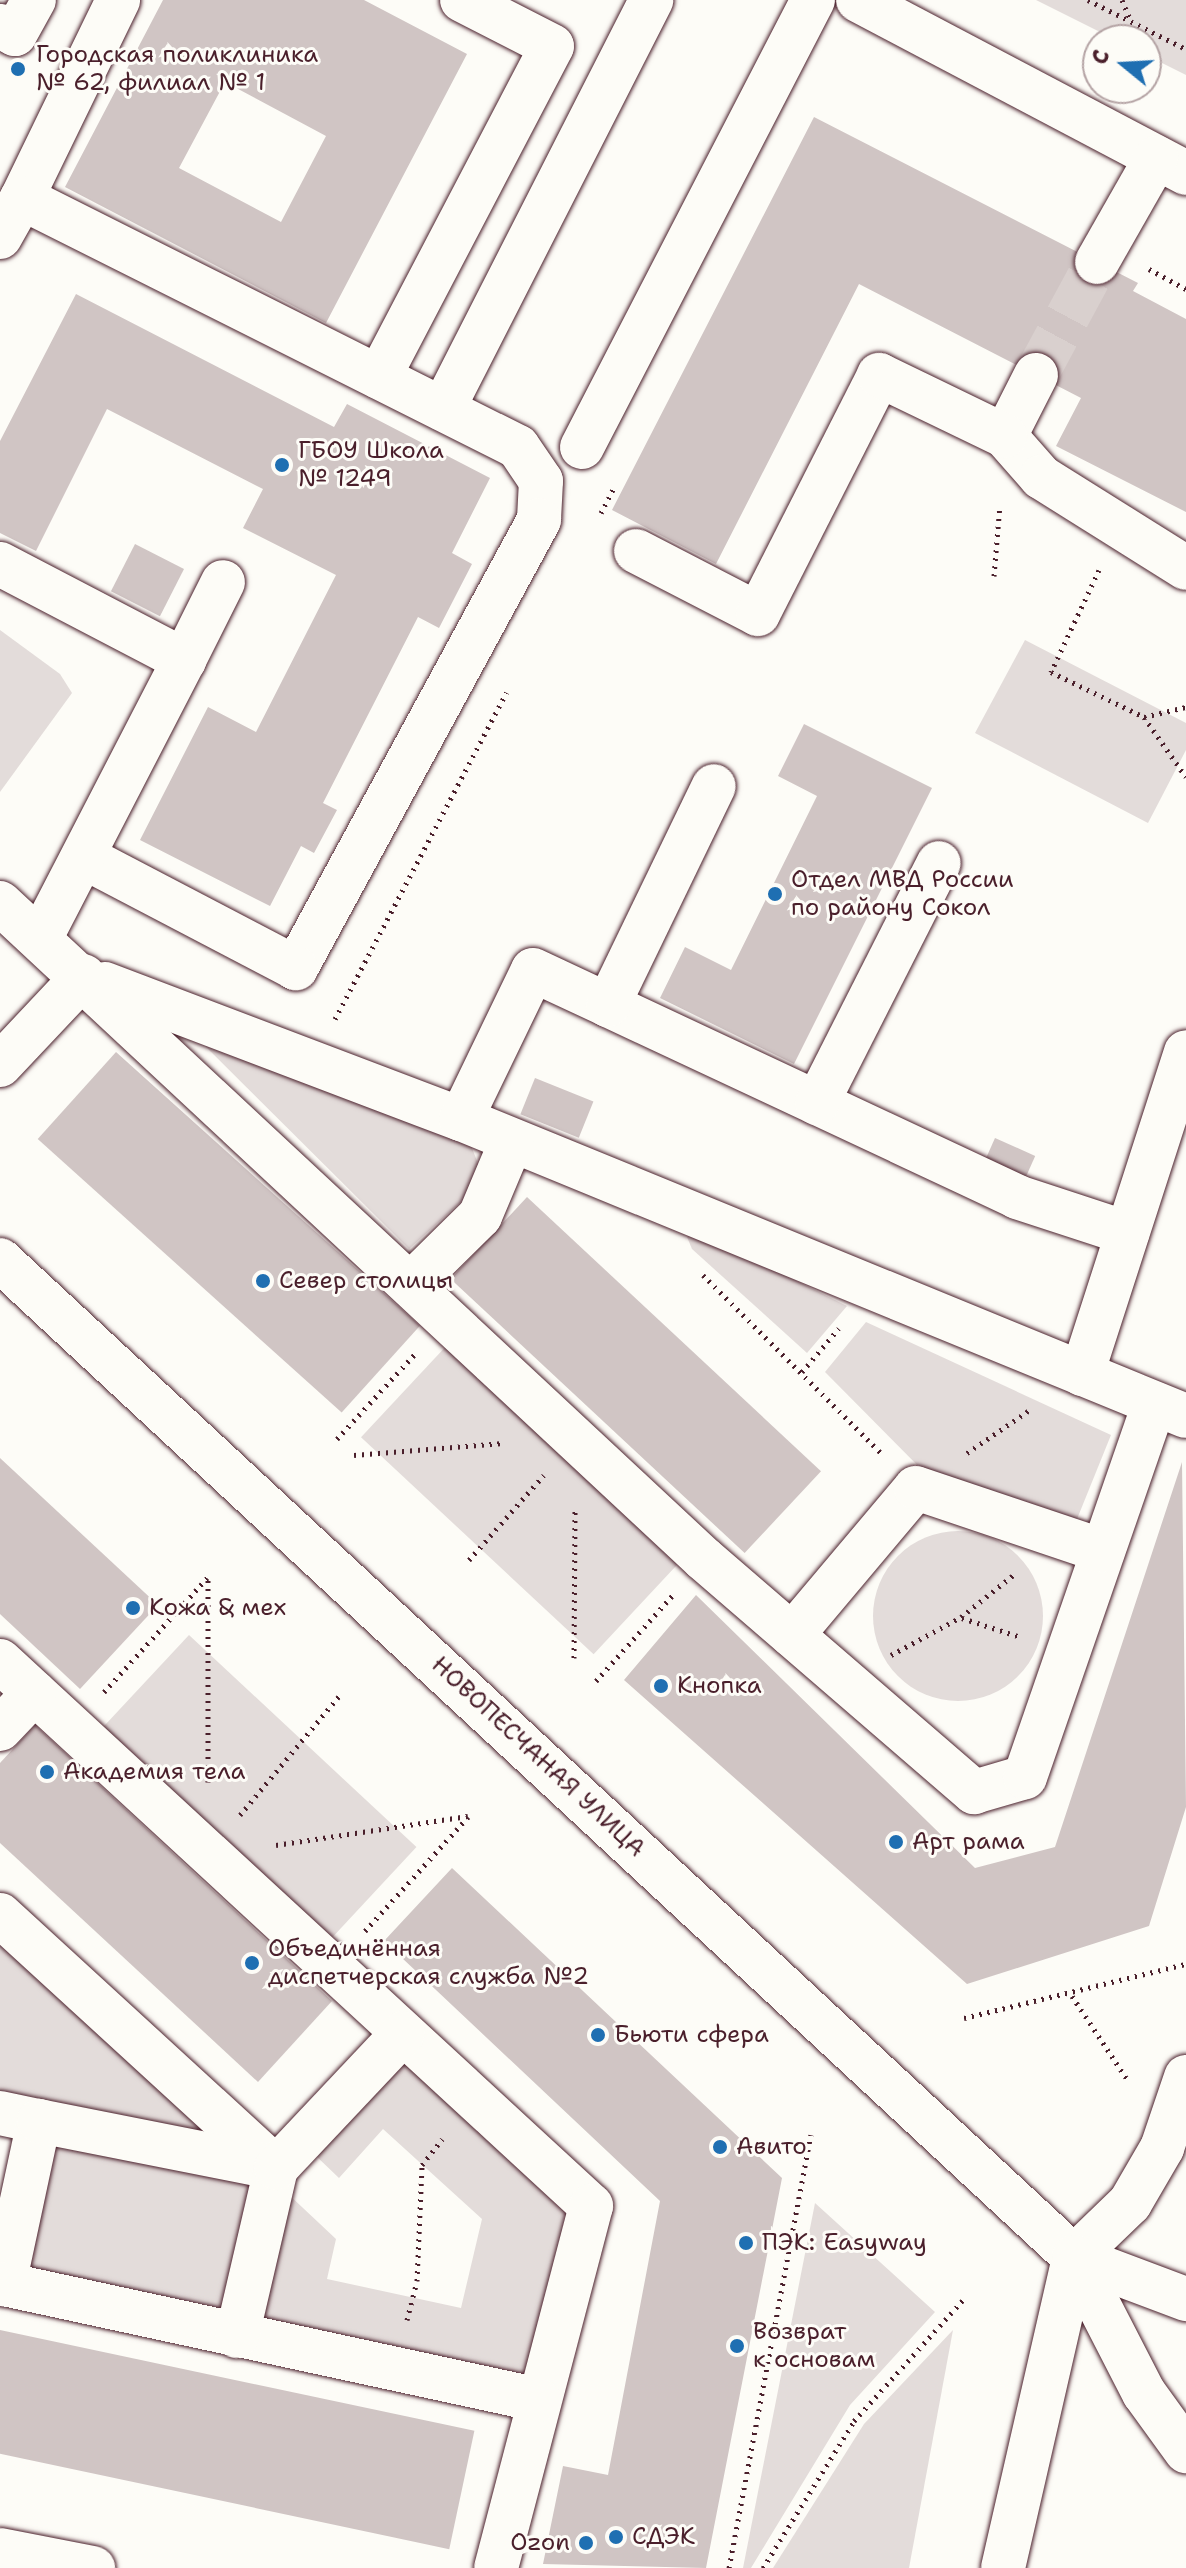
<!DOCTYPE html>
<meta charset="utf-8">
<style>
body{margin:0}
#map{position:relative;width:1186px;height:2568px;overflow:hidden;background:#fdfcf7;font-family:"Shantell Sans",sans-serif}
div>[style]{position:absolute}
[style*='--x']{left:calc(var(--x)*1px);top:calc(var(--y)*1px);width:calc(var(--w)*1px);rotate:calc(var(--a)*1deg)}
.green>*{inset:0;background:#e3dcda;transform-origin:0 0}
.round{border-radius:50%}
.building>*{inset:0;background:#d0c5c4;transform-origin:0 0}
.minor-tunnel>*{height:44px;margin-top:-22px;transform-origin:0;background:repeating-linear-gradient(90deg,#d9d0ce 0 44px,transparent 0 66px)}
.path>*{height:5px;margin-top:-2.5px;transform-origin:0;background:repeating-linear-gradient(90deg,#4a1f2b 0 2px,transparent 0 8px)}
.roads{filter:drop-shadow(0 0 2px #4a1f2b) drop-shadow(0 0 2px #4a1f2b)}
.minor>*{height:44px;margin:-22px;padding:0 22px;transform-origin:22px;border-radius:22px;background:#fdfcf7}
.major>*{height:44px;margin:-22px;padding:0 22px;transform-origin:22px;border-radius:22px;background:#fdfcf7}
.dots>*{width:22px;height:22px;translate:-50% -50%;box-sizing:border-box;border:4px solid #fdfcf7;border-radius:50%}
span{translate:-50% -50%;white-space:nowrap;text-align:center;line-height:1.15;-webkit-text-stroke:6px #fdfcf7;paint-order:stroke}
.poi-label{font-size:24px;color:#4a1f2b}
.left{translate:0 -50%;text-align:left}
.right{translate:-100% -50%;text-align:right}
.street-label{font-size:24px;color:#4a1f2b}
.north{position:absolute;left:1082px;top:24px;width:80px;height:80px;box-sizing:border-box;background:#fdfcf7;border:2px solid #b5a4a5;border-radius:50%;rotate:288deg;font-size:22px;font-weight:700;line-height:32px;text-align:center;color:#4a1f2b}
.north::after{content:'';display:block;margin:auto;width:28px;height:36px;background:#1f6fb2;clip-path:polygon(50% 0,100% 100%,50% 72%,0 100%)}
</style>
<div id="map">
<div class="green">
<div style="clip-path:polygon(1036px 0,1186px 0,1186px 75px,1146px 55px,1146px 40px,1116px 40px)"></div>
<div style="clip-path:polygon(0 630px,60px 674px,72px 693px,0 792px)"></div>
<div style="clip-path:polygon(1025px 640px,1186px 723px,1186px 750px,1148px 823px,975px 733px)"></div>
<div style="clip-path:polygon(183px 1024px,470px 1143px,479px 1166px,466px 1197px,409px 1249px)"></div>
<div style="clip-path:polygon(694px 1230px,847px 1306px,807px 1353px,692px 1249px,687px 1237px)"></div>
<div style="clip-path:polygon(866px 1322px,1111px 1435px,1075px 1524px,930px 1478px,825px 1372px)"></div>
<div style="left:449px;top:1343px;width:318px;height:129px;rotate:43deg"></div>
<div class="round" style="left:873px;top:1531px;width:170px;height:170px"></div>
<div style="left:189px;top:1635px;width:311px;height:132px;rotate:43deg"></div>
<div style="clip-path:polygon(0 1944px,216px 2140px,0 2096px)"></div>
<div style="clip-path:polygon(403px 2055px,573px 2211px,527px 2378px,258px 2319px,286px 2192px,336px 2239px,327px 2279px,461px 2308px,482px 2219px,383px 2129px,339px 2178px,315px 2155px)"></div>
<div style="left:56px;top:2143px;width:200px;height:132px;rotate:12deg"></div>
<div style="clip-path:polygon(815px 2203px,935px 2312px,850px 2405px,751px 2568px,743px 2568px)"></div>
<div style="clip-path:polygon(953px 2330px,909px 2568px,773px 2568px,864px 2424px)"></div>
</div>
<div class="building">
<div style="clip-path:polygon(evenodd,163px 0,364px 0,467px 54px,326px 323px,65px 187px,163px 0,225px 82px,326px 136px,281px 222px,179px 168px,225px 82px)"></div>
<div style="clip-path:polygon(814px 117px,1138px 283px,1133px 291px,1186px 319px,1186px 512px,1056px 446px,1081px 398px,859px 284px,716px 564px,612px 510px)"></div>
<div style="clip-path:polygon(76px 294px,334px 427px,347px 404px,490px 478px,452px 553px,472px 564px,439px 628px,418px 617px,323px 803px,337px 810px,314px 853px,301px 846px,270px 906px,140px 840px,208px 707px,256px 732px,336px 575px,243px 528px,263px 489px,107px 409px,36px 551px,0 533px,0 441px)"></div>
<div style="left:135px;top:544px;width:55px;height:53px;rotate:27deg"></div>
<div style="clip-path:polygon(804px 724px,932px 788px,794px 1064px,660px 998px,685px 947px,731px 970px,817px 796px,778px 776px)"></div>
<div style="left:116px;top:1052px;width:409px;height:117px;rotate:42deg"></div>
<div style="left:535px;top:1078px;width:63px;height:39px;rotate:22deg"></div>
<div style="left:995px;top:1138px;width:44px;height:34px;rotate:24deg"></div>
<div style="left:527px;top:1197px;width:402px;height:112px;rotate:43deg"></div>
<div style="clip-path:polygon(0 1458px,158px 1605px,80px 1689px,0 1614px)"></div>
<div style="clip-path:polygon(1182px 1462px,1186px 1807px,1149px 1926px,967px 1984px,624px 1680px,696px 1595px,975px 1868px,1055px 1847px)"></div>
<div style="clip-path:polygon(35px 1725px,332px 2001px,258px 2082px,0 1843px,0 1763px)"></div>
<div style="clip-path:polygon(452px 1868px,782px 2178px,706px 2568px,543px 2564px,563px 2466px,608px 2475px,660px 2201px,384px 1941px)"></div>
<div style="left:0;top:2330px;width:485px;height:121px;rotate:12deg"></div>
</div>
<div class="minor-tunnel">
<div style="--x:1036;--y:375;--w:128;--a:-61.6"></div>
</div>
<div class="path">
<div style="--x:1088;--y:0;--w:110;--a:26.6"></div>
<div style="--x:1122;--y:0;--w:23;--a:67"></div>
<div style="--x:1149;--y:269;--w:42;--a:28.4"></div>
<div style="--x:601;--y:513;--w:30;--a:-63"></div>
<div style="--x:1099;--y:570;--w:113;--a:115.2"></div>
<div style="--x:1051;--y:672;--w:103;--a:25.8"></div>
<div style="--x:1144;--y:717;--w:73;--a:55"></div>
<div style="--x:994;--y:576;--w:71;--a:-85.2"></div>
<div style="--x:1144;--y:717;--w:43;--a:-13.4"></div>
<div style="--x:335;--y:1019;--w:369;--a:-62.3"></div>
<div style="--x:703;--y:1275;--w:255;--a:45"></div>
<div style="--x:802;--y:1372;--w:57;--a:-49.9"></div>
<div style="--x:337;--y:1439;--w:115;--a:-47.5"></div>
<div style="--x:967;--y:1453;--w:78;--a:-34.5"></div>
<div style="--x:354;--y:1455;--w:150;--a:-4.6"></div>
<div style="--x:469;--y:1560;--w:113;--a:-48.6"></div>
<div style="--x:962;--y:1618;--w:62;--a:17.9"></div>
<div style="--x:891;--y:1655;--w:80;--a:-28.5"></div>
<div style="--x:961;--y:1617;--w:70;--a:-38.7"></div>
<div style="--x:574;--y:1658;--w:151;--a:-89.6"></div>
<div style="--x:596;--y:1681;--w:115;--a:-48.2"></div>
<div style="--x:104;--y:1692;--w:154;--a:-47.9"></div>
<div style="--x:208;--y:1782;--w:205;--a:-90"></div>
<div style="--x:240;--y:1815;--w:155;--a:-50.2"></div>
<div style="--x:276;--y:1845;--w:194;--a:-8.6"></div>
<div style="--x:365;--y:1931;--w:154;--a:-47.9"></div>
<div style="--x:1072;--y:1996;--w:103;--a:56.5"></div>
<div style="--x:964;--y:2018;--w:228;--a:-13.7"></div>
<div style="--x:407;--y:2320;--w:40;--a:-75.6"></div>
<div style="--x:417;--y:2281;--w:116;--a:-87.5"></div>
<div style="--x:422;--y:2165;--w:33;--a:-52"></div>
<div style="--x:729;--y:2568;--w:441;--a:-79.3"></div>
<div style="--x:763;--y:2568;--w:173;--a:-58.2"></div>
<div style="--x:854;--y:2421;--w:164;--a:-48"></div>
</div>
<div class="roads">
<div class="minor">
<div style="--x:858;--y:0;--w:371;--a:27.8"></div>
<div style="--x:0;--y:26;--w:17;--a:28"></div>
<div style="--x:15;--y:34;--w:39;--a:-61"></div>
<div style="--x:22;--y:198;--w:220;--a:-64.1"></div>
<div style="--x:0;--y:237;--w:45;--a:-60.6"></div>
<div style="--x:22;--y:198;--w:555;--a:26.66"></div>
<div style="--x:518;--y:447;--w:41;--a:55.9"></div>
<div style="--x:541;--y:481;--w:39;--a:93"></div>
<div style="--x:539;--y:520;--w:510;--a:118.48"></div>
<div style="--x:296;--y:968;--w:239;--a:-152.4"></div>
<div style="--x:1097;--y:262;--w:120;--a:-60.4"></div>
<div style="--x:1036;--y:375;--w:68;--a:116.9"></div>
<div style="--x:1005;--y:436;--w:55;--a:48.7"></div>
<div style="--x:1041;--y:477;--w:171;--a:32.1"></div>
<div style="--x:379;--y:377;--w:373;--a:-62.4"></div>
<div style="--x:552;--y:46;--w:101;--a:-152.9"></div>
<div style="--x:443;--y:409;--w:459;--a:-63"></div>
<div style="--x:582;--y:447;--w:503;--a:-62.67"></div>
<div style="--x:636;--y:551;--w:137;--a:27.3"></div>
<div style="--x:758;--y:614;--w:268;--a:-63.1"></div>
<div style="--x:879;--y:375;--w:140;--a:25.8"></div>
<div style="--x:0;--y:564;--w:208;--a:27.6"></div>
<div style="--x:184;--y:660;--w:314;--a:117.3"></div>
<div style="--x:184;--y:660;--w:87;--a:-63.4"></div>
<div style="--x:0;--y:903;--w:962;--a:42.98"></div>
<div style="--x:704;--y:1559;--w:357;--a:40.8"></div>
<div style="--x:974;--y:1792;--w:53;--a:-16.4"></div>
<div style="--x:1025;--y:1777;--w:395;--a:-70.9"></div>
<div style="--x:105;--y:984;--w:381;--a:20.8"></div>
<div style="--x:461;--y:1119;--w:783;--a:22.28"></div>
<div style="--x:608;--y:1005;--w:452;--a:25.1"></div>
<div style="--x:1017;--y:1197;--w:116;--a:18.1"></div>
<div style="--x:0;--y:1065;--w:122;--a:-46.7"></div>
<div style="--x:817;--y:1103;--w:269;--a:-63.1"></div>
<div style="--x:461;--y:1119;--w:165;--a:-64.2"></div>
<div style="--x:533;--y:970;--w:83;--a:25"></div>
<div style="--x:608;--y:1005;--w:243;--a:-64.2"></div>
<div style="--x:413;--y:1282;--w:94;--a:-44.6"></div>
<div style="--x:480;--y:1216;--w:82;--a:-67.2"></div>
<div style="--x:1082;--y:1374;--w:338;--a:-72.1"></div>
<div style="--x:792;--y:1635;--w:192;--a:-49.9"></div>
<div style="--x:916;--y:1488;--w:197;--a:18.6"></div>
<div style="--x:0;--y:1661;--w:804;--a:42.68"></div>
<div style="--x:591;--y:2206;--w:374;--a:104.7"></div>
<div style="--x:0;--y:1729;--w:50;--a:-46.6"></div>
<div style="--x:0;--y:1915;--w:374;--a:42.5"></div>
<div style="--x:0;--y:2113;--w:40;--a:12"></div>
<div style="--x:39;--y:2121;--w:167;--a:102.1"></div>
<div style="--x:4;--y:2284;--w:547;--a:12.23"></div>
<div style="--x:39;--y:2121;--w:242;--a:11.2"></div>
<div style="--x:237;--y:2336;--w:172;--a:-76.9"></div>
<div style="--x:276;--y:2168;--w:185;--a:-46.7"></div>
<div style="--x:0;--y:2550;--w:95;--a:11"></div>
<div style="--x:1003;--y:2568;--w:319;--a:-77.1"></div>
<div style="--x:1074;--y:2257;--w:78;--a:-44"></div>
<div style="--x:1130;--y:2203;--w:64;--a:-59.8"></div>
<div style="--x:1162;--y:2148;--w:75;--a:-71.3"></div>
</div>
<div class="major">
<div style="--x:0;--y:1260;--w:1465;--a:42.87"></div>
<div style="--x:1074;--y:2257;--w:153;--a:62.8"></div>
<div style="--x:1144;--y:2393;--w:72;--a:54.1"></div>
<div style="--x:1074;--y:2257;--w:120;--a:20.6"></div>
</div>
</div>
<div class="dots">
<div style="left:18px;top:69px;background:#1f6fb2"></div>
<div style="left:282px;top:465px;background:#1f6fb2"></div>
<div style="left:775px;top:894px;background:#1f6fb2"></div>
<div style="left:263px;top:1281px;background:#1f6fb2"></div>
<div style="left:133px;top:1608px;background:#1f6fb2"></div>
<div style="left:661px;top:1686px;background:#1f6fb2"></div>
<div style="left:47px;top:1772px;background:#1f6fb2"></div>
<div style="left:896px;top:1842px;background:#1f6fb2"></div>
<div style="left:252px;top:1963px;background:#1f6fb2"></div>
<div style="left:598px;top:2035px;background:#1f6fb2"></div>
<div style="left:720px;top:2147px;background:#1f6fb2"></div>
<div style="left:746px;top:2243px;background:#1f6fb2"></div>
<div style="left:737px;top:2346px;background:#1f6fb2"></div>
<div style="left:616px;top:2537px;background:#1f6fb2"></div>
<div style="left:586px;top:2543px;background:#1f6fb2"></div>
</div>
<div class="poi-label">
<span class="left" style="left:36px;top:69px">Городская поликлиника<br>№ 62, филиал № 1</span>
<span class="left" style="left:298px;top:465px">ГБОУ Школа<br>№ 1249</span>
<span class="left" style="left:791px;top:894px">Отдел МВД России<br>по району Сокол</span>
<span class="left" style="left:279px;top:1281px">Север столицы</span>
<span class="left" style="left:149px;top:1608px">Кожа &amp; мех</span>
<span class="left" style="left:677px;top:1686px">Кнопка</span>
<span class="left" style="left:63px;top:1772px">Академия тела</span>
<span class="left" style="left:912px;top:1842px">Арт рама</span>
<span class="left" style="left:268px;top:1963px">Объединённая<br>диспетчерская служба №2</span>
<span class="left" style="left:614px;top:2035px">Бьюти сфера</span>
<span class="left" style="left:736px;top:2147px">Авито</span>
<span class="left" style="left:762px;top:2243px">ПЭК: Easyway</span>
<span class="left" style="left:753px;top:2346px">Возврат<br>к основам</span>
<span class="left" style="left:632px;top:2537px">СДЭК</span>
<span class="right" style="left:570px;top:2543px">Ozon</span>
</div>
<div class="street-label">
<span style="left:538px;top:1757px;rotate:43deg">НОВОПЕСЧАНАЯ УЛИЦА</span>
</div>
<div class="north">С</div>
</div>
